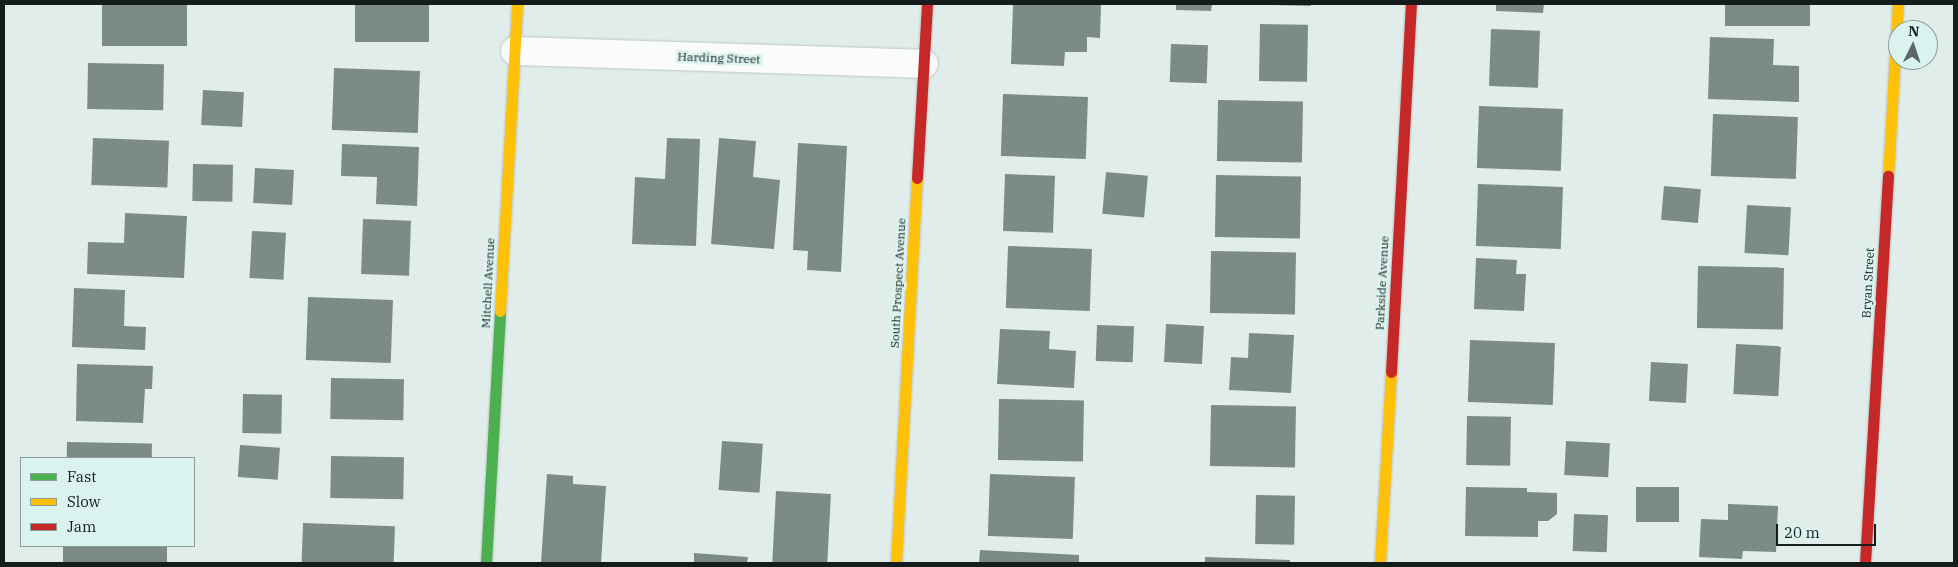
<!DOCTYPE html>
<style>
body{margin:0}
#map{position:relative;width:1958px;height:567px;overflow:hidden;background:#e1edea;font-family:"IBM Plex Serif",serif}
div>[style]{position:absolute}
[style*='--x']{left:calc(var(--x)*1px);top:calc(var(--y)*1px);width:calc(var(--w)*1px);rotate:calc(var(--a)*1deg)}
.building>*{inset:0;background:#7d8b88;transform-origin:0 0}
.roads{filter:drop-shadow(0 0 1px #bdc7c5) drop-shadow(0 0 1px #bdc7c5)}
.street>*{height:28px;margin:-14px;padding:0 14px;transform-origin:14px;border-radius:14px;background:#fafcfc}
.fast>*{height:11px;margin:-5.5px;padding:0 5.5px;transform-origin:5.5px;border-radius:5.5px;background:#4caf50}
.slow>*{height:11px;margin:-5.5px;padding:0 5.5px;transform-origin:5.5px;border-radius:5.5px;background:#ffc107}
.jam>*{height:11px;margin:-5.5px;padding:0 5.5px;transform-origin:5.5px;border-radius:5.5px;background:#c62828}
span{translate:-50% -50%;white-space:nowrap;text-align:center;line-height:1.15;-webkit-text-stroke:5px #dbf3ee;paint-order:stroke}
.street-label{font-size:12px;color:#151d1c}
.frame{position:absolute;inset:0;border:5px solid #151d1c;pointer-events:none}
.legend{position:absolute;left:20px;top:457px;width:175px;height:90px;box-sizing:border-box;background:#dbf3ee;border:1px solid #8c9d9a;margin:0;padding:6px 9px;list-style:none;font-size:15px;color:#151d1c}
.legend li{display:flex;align-items:center;gap:10px;height:25px}
.legend b{width:25px;border:1px solid #8c9d9a}
.north{position:absolute;left:1888px;top:20px;width:50px;height:50px;box-sizing:border-box;background:#dbf3ee;border:1px solid #8c9d9a;border-radius:50%;rotate:4deg;font-size:14px;font-weight:700;line-height:20px;text-align:center;color:#151d1c}
.north::after{content:'';display:block;margin:auto;width:18px;height:22px;background:#5c6664;clip-path:polygon(50% 0,100% 100%,50% 72%,0 100%)}
.scale{position:absolute;left:1776px;top:524px;width:100px;height:22px;box-sizing:border-box;border:2px solid #151d1c;border-top:0;padding-left:6px;font-size:15px;line-height:18px;white-space:nowrap;color:#151d1c;-webkit-text-stroke:4px #dbf3ee;paint-order:stroke}
</style>
<div id="map">
<div class="building">
<div style="left:102px;top:4px;width:85px;height:42px"></div>
<div style="left:355px;top:4px;width:74px;height:38px"></div>
<div style="clip-path:polygon(1013px 4px,1101px 4px,1100px 38px,1087px 37px,1087px 52px,1065px 52px,1064px 66px,1011px 64px)"></div>
<div style="clip-path:polygon(1176px 4px,1212px 4px,1211px 11px,1176px 10px)"></div>
<div style="clip-path:polygon(1273px 4px,1311px 4px,1311px 6px,1273px 5px)"></div>
<div style="clip-path:polygon(1496px 4px,1544px 4px,1543px 13px,1496px 11px)"></div>
<div style="left:1725px;top:4px;width:85px;height:22px"></div>
<div style="left:1260px;top:24px;width:48px;height:57px;rotate:1deg"></div>
<div style="left:1491px;top:29px;width:49px;height:57px;rotate:2deg"></div>
<div style="clip-path:polygon(1710px 37px,1774px 39px,1773px 65px,1799px 66px,1799px 102px,1708px 99px)"></div>
<div style="left:1171px;top:44px;width:37px;height:38px;rotate:2deg"></div>
<div style="left:88px;top:63px;width:76px;height:46px;rotate:1deg"></div>
<div style="left:334px;top:68px;width:86px;height:62px;rotate:2deg"></div>
<div style="left:203px;top:90px;width:41px;height:35px;rotate:3deg"></div>
<div style="left:1003px;top:94px;width:85px;height:62px;rotate:2deg"></div>
<div style="left:1218px;top:100px;width:85px;height:61px;rotate:1deg"></div>
<div style="left:1479px;top:106px;width:84px;height:62px;rotate:2deg"></div>
<div style="left:1713px;top:114px;width:85px;height:62px;rotate:2deg"></div>
<div style="left:93px;top:138px;width:76px;height:47px;rotate:2deg"></div>
<div style="clip-path:polygon(667px 138px,700px 139px,696px 246px,632px 244px,635px 177px,665px 179px)"></div>
<div style="clip-path:polygon(719px 138px,756px 141px,753px 177px,780px 180px,774px 249px,711px 244px)"></div>
<div style="clip-path:polygon(798px 143px,847px 146px,841px 272px,807px 270px,808px 251px,793px 250px)"></div>
<div style="clip-path:polygon(342px 144px,419px 147px,417px 206px,376px 204px,377px 177px,341px 176px)"></div>
<div style="left:193px;top:164px;width:40px;height:37px;rotate:1deg"></div>
<div style="left:255px;top:168px;width:39px;height:35px;rotate:3deg"></div>
<div style="left:1106px;top:172px;width:42px;height:42px;rotate:5deg"></div>
<div style="left:1005px;top:174px;width:50px;height:57px;rotate:2deg"></div>
<div style="left:1216px;top:175px;width:85px;height:62px;rotate:1deg"></div>
<div style="left:1478px;top:184px;width:85px;height:62px;rotate:2deg"></div>
<div style="left:1664px;top:186px;width:37px;height:34px;rotate:5deg"></div>
<div style="left:1747px;top:205px;width:44px;height:48px;rotate:3deg"></div>
<div style="clip-path:polygon(125px 213px,187px 216px,184px 278px,87px 274px,88px 242px,124px 243px)"></div>
<div style="left:363px;top:219px;width:48px;height:55px;rotate:2deg"></div>
<div style="left:252px;top:231px;width:34px;height:47px;rotate:3deg"></div>
<div style="left:1008px;top:246px;width:84px;height:62px;rotate:2deg"></div>
<div style="left:1211px;top:251px;width:85px;height:62px;rotate:1deg"></div>
<div style="clip-path:polygon(1476px 258px,1517px 260px,1516px 274px,1526px 274px,1524px 311px,1474px 309px)"></div>
<div style="left:1698px;top:266px;width:86px;height:62px;rotate:1deg"></div>
<div style="clip-path:polygon(74px 288px,125px 290px,124px 326px,146px 327px,145px 350px,72px 347px)"></div>
<div style="left:308px;top:297px;width:85px;height:63px;rotate:2deg"></div>
<div style="left:1166px;top:324px;width:38px;height:38px;rotate:3deg"></div>
<div style="left:1097px;top:325px;width:37px;height:36px;rotate:2deg"></div>
<div style="clip-path:polygon(1000px 329px,1050px 331px,1049px 349px,1076px 351px,1074px 388px,997px 384px)"></div>
<div style="clip-path:polygon(1249px 333px,1294px 335px,1291px 393px,1229px 390px,1231px 357px,1248px 358px)"></div>
<div style="left:1470px;top:340px;width:85px;height:62px;rotate:2deg"></div>
<div style="left:1736px;top:344px;width:45px;height:50px;rotate:3deg"></div>
<div style="left:1651px;top:362px;width:37px;height:39px;rotate:3deg"></div>
<div style="clip-path:polygon(77px 364px,153px 366px,152px 389px,145px 389px,143px 423px,76px 421px)"></div>
<div style="left:331px;top:378px;width:73px;height:41px;rotate:1deg"></div>
<div style="left:243px;top:394px;width:39px;height:39px;rotate:1deg"></div>
<div style="left:999px;top:399px;width:85px;height:61px;rotate:1deg"></div>
<div style="left:1211px;top:405px;width:85px;height:61px;rotate:1deg"></div>
<div style="left:1467px;top:416px;width:44px;height:49px;rotate:1deg"></div>
<div style="left:722px;top:441px;width:41px;height:49px;rotate:4deg"></div>
<div style="left:1566px;top:441px;width:44px;height:34px;rotate:3deg"></div>
<div style="left:67px;top:442px;width:85px;height:16px;rotate:1deg"></div>
<div style="left:240px;top:445px;width:40px;height:32px;rotate:4deg"></div>
<div style="left:331px;top:456px;width:73px;height:42px;rotate:1deg"></div>
<div style="clip-path:polygon(547px 474px,573px 476px,573px 484px,606px 486px,601px 563px,541px 563px)"></div>
<div style="left:990px;top:474px;width:85px;height:62px;rotate:2deg"></div>
<div style="clip-path:polygon(1466px 487px,1527px 488px,1527px 492px,1557px 493px,1557px 514px,1548px 521px,1538px 521px,1538px 537px,1465px 536px)"></div>
<div style="left:1636px;top:487px;width:43px;height:35px"></div>
<div style="left:776px;top:491px;width:55px;height:72px;rotate:3deg"></div>
<div style="left:1256px;top:495px;width:39px;height:49px;rotate:1deg"></div>
<div style="clip-path:polygon(1728px 504px,1778px 506px,1776px 552px,1743px 551px,1742px 559px,1699px 557px,1701px 519px,1728px 520px)"></div>
<div style="left:1574px;top:514px;width:34px;height:37px;rotate:2deg"></div>
<div style="left:303px;top:523px;width:92px;height:40px;rotate:2deg"></div>
<div style="left:63px;top:546px;width:104px;height:17px"></div>
<div style="clip-path:polygon(980px 550px,1079px 555px,1079px 563px,979px 563px)"></div>
<div style="clip-path:polygon(694px 553px,748px 557px,747px 563px,694px 563px)"></div>
<div style="clip-path:polygon(1205px 557px,1290px 560px,1290px 563px,1205px 563px)"></div>
</div>
<div class="roads">
<div class="street">
<div style="--x:515;--y:51;--w:409;--a:1.8"></div>
</div>
<div class="fast">
<div style="--x:486;--y:563;--w:252;--a:-86.8"></div>
</div>
<div class="slow">
<div style="--x:1888;--y:176;--w:172;--a:-86.7"></div>
<div style="--x:500;--y:311;--w:307;--a:-86.8"></div>
<div style="--x:896;--y:563;--w:386;--a:-86.9"></div>
<div style="--x:1380;--y:563;--w:191;--a:-86.7"></div>
</div>
<div class="jam">
<div style="--x:917;--y:178;--w:174;--a:-86.7"></div>
<div style="--x:1391;--y:372;--w:369;--a:-86.9"></div>
<div style="--x:1865;--y:563;--w:388;--a:-86.6"></div>
</div>
</div>
<div class="street-label">
<span style="left:719px;top:58px;rotate:2deg">Harding Street</span>
<span style="left:488px;top:283px;rotate:-87deg">Mitchell Avenue</span>
<span style="left:898px;top:283px;rotate:-87deg">South Prospect Avenue</span>
<span style="left:1382px;top:283px;rotate:-87deg">Parkside Avenue</span>
<span style="left:1868px;top:283px;rotate:-87deg">Bryan Street</span>
</div>
<div class="frame"></div>
<ul class="legend">
<li><b style="height:6px;background:#4caf50"></b>Fast</li>
<li><b style="height:6px;background:#ffc107"></b>Slow</li>
<li><b style="height:6px;background:#c62828"></b>Jam</li>
</ul>
<div class="north">N</div>
<div class="scale">20 m</div>
</div>
